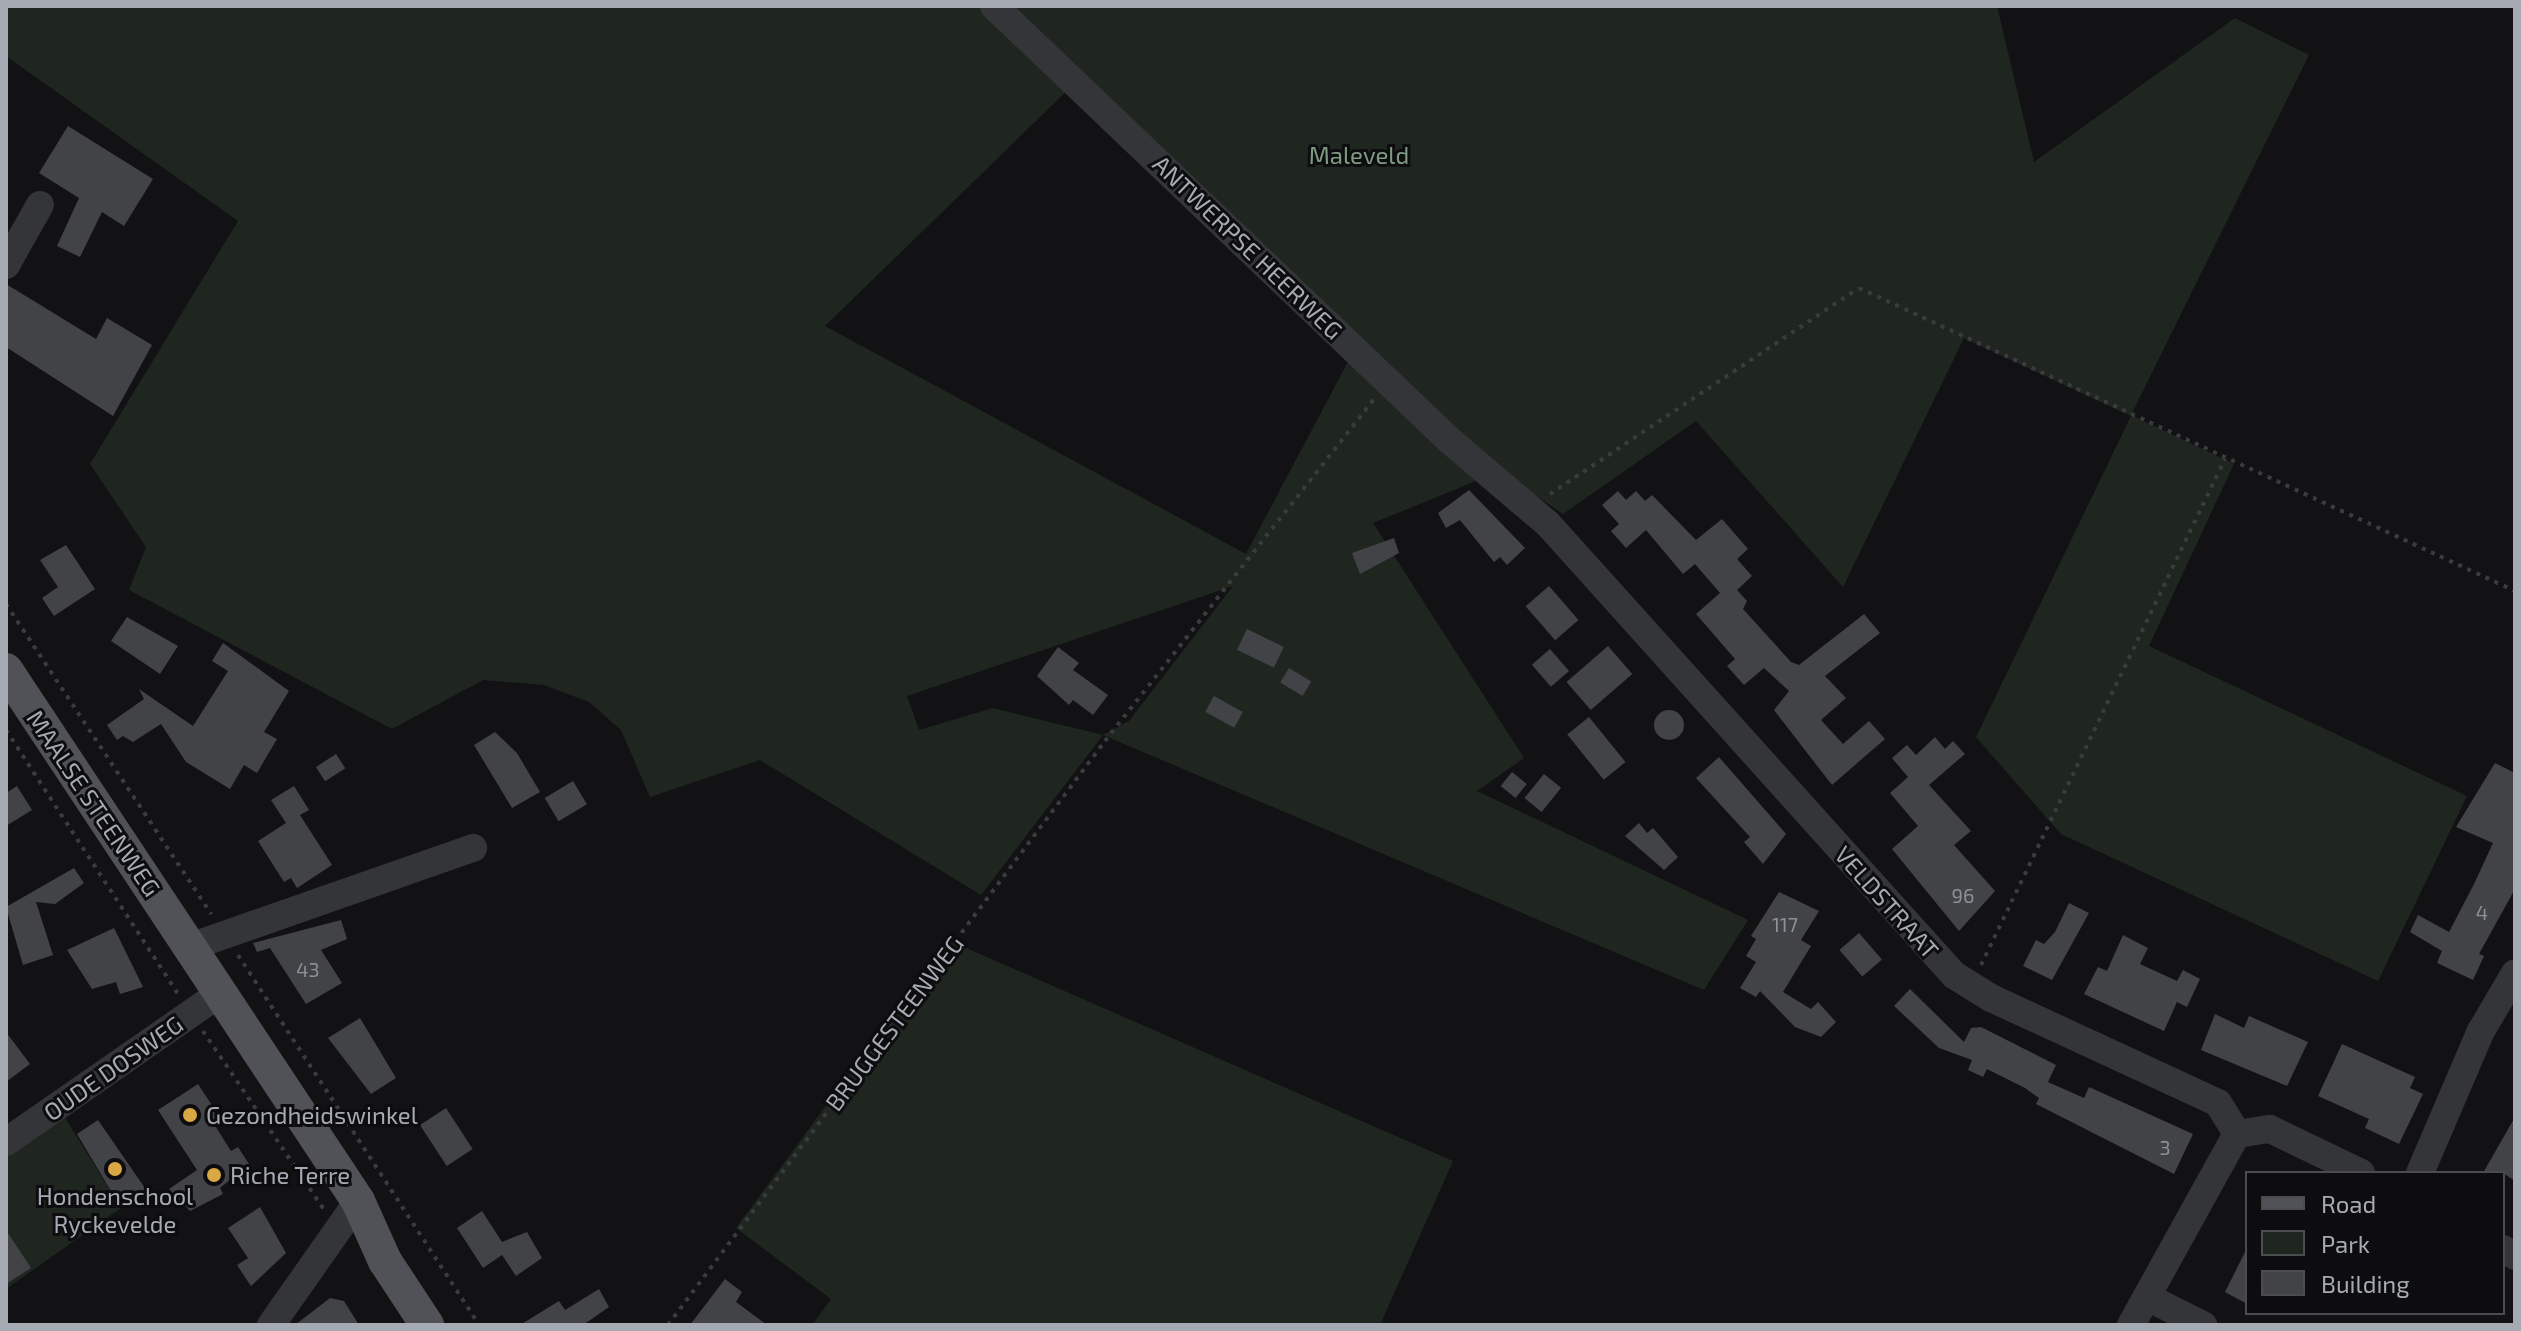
<!DOCTYPE html>
<style>
body{margin:0}
#map{position:relative;width:2521px;height:1331px;overflow:hidden;background:#121214;font-family:"Exo 2",sans-serif}
div>[style]{position:absolute}
[style*='--x']{left:calc(var(--x)*1px);top:calc(var(--y)*1px);width:calc(var(--w)*1px);rotate:calc(var(--a)*1deg)}
.green>*{inset:0;background:#1f2620}
.building>*{inset:0;background:#424346;transform-origin:0 0}
.round{border-radius:50%}
.path>*{height:4px;margin-top:-2px;transform-origin:0;background:repeating-linear-gradient(90deg,#3a3b3f 0 4px,transparent 0 10px)}
.minor>*{height:28px;margin:-14px;padding:0 14px;transform-origin:14px;border-radius:14px;background:#343538}
.major>*{height:34px;margin:-17px;padding:0 17px;transform-origin:17px;border-radius:17px;background:#505257}
.dots>*{width:22px;height:22px;translate:-50% -50%;box-sizing:border-box;border:4px solid #0d0d0f;border-radius:50%}
span{translate:-50% -50%;white-space:nowrap;text-align:center;line-height:1.15;-webkit-text-stroke:6px #0d0d0f;paint-order:stroke}
.number-label{font-size:20px;color:#8d9097}
.number-label span{-webkit-text-stroke-width:0}
.park-label{font-size:24px;color:#7f9b81}
.street-label{font-size:24px;color:#a6aab2}
.poi-label{font-size:24px;color:#a6aab2}
.left{translate:0 -50%;text-align:left}
.frame{position:absolute;inset:0;border:8px solid #a6aab2;pointer-events:none}
.legend{position:absolute;left:2245px;top:1171px;width:260px;height:144px;box-sizing:border-box;background:#0d0d0f;border:2px solid #4a4c50;margin:0;padding:10px 14px;list-style:none;font-size:24px;color:#a6aab2}
.legend li{display:flex;align-items:center;gap:16px;height:40px}
.legend b{width:40px;border:2px solid #4a4c50}
</style>
<div id="map">
<div class="green">
<div style="clip-path:polygon(evenodd,6px 6px,1997px 6px,2034px 162px,2235px 18px,2309px 55px,2131px 415px,2234px 464px,2149px 646px,2467px 796px,2378px 981px,2061px 834px,1976px 737px,2131px 416px,1964px 338px,1843px 587px,1696px 421px,1563px 514px,1492px 466px,1481px 479px,1373px 523px,1524px 758px,1477px 791px,1748px 920px,1704px 990px,1103px 735px,981px 895px,760px 760px,650px 797px,621px 730px,589px 702px,544px 685px,483px 680px,392px 729px,129px 590px,146px 547px,90px 464px,238px 221px,6px 56px,6px 6px,1075px 83px,1350px 358px,1246px 554px,825px 326px,1075px 83px,6px 6px,1233px 586px,1129px 721px,1103px 735px,993px 708px,919px 730px,907px 696px,1233px 586px)"></div>
<div style="clip-path:polygon(948px 940px,1453px 1161px,1380px 1325px,812px 1325px,831px 1299px,736px 1228px)"></div>
<div style="clip-path:polygon(64px 1116px,121px 1208px,6px 1289px,6px 1157px)"></div>
</div>
<div class="building">
<div style="clip-path:polygon(68px 126px,153px 179px,124px 226px,102px 212px,80px 257px,57px 246px,79px 198px,39px 173px)"></div>
<div style="clip-path:polygon(6px 284px,96px 339px,107px 318px,152px 345px,113px 416px,6px 347px)"></div>
<div style="clip-path:polygon(1469px 490px,1525px 548px,1507px 565px,1500px 557px,1494px 562px,1460px 520px,1446px 528px,1438px 513px)"></div>
<div style="clip-path:polygon(1618px 491px,1626px 500px,1636px 491px,1645px 501px,1652px 495px,1696px 540px,1722px 519px,1748px 549px,1737px 559px,1752px 576px,1737px 590px,1747px 601px,1743px 609px,1791px 662px,1799px 665px,1864px 614px,1880px 633px,1825px 676px,1846px 698px,1821px 720px,1843px 744px,1869px 721px,1885px 739px,1832px 785px,1774px 710px,1789px 691px,1764px 668px,1744px 685px,1727px 666px,1735px 659px,1696px 614px,1720px 593px,1695px 564px,1683px 574px,1646px 530px,1626px 548px,1611px 531px,1619px 524px,1602px 505px)"></div>
<div style="clip-path:polygon(1394px 538px,1399px 553px,1360px 574px,1352px 553px)"></div>
<div style="clip-path:polygon(66px 545px,95px 589px,54px 616px,42px 598px,58px 587px,40px 560px)"></div>
<div style="left:1549px;top:586px;width:45px;height:31px;rotate:49deg"></div>
<div style="clip-path:polygon(127px 617px,178px 646px,160px 674px,111px 641px)"></div>
<div style="left:1247px;top:629px;width:41px;height:23px;rotate:26deg"></div>
<div style="clip-path:polygon(223px 643px,289px 691px,264px 732px,277px 739px,257px 773px,244px 765px,230px 789px,186px 762px,161px 724px,133px 742px,123px 736px,117px 740px,107px 725px,144px 699px,139px 689px,193px 726px,228px 671px,212px 661px)"></div>
<div style="left:1608px;top:646px;width:37px;height:55px;rotate:49deg"></div>
<div style="clip-path:polygon(1058px 647px,1079px 663px,1073px 670px,1108px 695px,1093px 715px,1073px 700px,1069px 705px,1037px 676px)"></div>
<div style="left:1550px;top:649px;width:29px;height:24px;rotate:49deg"></div>
<div style="left:1289px;top:668px;width:26px;height:17px;rotate:31deg"></div>
<div style="left:1214px;top:696px;width:33px;height:18px;rotate:29deg"></div>
<div class="round" style="left:1654px;top:710px;width:30px;height:30px"></div>
<div style="left:1589px;top:717px;width:58px;height:28px;rotate:51deg"></div>
<div style="clip-path:polygon(495px 732px,517px 753px,540px 792px,512px 808px,474px 745px)"></div>
<div style="clip-path:polygon(1935px 737px,1945px 749px,1953px 741px,1965px 754px,1929px 785px,1971px 831px,1954px 845px,1995px 891px,1959px 931px,1892px 849px,1918px 826px,1890px 793px,1908px 777px,1892px 758px,1907px 745px,1916px 755px)"></div>
<div style="left:336px;top:754px;width:17px;height:24px;rotate:57deg"></div>
<div style="clip-path:polygon(1719px 757px,1786px 834px,1763px 864px,1744px 842px,1750px 837px,1696px 778px)"></div>
<div style="clip-path:polygon(2495px 763px,2515px 773px,2515px 889px,2479px 954px,2484px 956px,2473px 980px,2437px 963px,2442px 951px,2410px 932px,2418px 915px,2449px 932px,2474px 884px,2493px 843px,2456px 827px)"></div>
<div style="left:1512px;top:772px;width:19px;height:18px;rotate:39deg"></div>
<div style="left:1544px;top:774px;width:22px;height:31px;rotate:39deg"></div>
<div style="left:573px;top:781px;width:27px;height:33px;rotate:59deg"></div>
<div style="clip-path:polygon(17px 786px,32px 810px,6px 826px,6px 793px)"></div>
<div style="clip-path:polygon(294px 786px,309px 810px,300px 815px,332px 865px,297px 888px,291px 878px,284px 882px,258px 841px,286px 823px,271px 800px)"></div>
<div style="clip-path:polygon(1639px 823px,1647px 833px,1653px 828px,1678px 857px,1664px 870px,1625px 836px)"></div>
<div style="clip-path:polygon(74px 868px,84px 883px,55px 904px,36px 902px,53px 955px,23px 965px,6px 907px)"></div>
<div style="clip-path:polygon(1779px 892px,1819px 911px,1801px 940px,1811px 946px,1783px 992px,1811px 1009px,1818px 1002px,1836px 1022px,1821px 1037px,1795px 1027px,1760px 991px,1756px 997px,1740px 988px,1756px 962px,1746px 956px,1756px 939px,1751px 936px)"></div>
<div style="clip-path:polygon(2069px 903px,2089px 913px,2052px 980px,2023px 966px,2036px 940px,2044px 944px,2055px 932px)"></div>
<div style="clip-path:polygon(341px 920px,347px 939px,321px 950px,342px 983px,306px 1004px,270px 948px,257px 952px,253px 943px)"></div>
<div style="clip-path:polygon(114px 928px,143px 987px,120px 994px,116px 982px,92px 989px,67px 950px)"></div>
<div style="left:1859px;top:933px;width:35px;height:26px;rotate:49deg"></div>
<div style="clip-path:polygon(2123px 935px,2148px 948px,2140px 964px,2177px 981px,2183px 970px,2200px 979px,2187px 1007px,2177px 1002px,2164px 1031px,2084px 994px,2098px 967px,2107px 971px)"></div>
<div style="clip-path:polygon(1910px 989px,1964px 1042px,1971px 1028px,1981px 1027px,2056px 1065px,2048px 1082px,2084px 1098px,2089px 1087px,2193px 1134px,2174px 1174px,2036px 1104px,2039px 1098px,2025px 1088px,1987px 1069px,1983px 1077px,1968px 1070px,1972px 1060px,1939px 1048px,1894px 1006px)"></div>
<div style="clip-path:polygon(2215px 1014px,2244px 1028px,2249px 1016px,2308px 1042px,2287px 1086px,2201px 1050px)"></div>
<div style="clip-path:polygon(360px 1018px,396px 1078px,371px 1094px,328px 1038px)"></div>
<div style="clip-path:polygon(6px 1032px,30px 1064px,6px 1082px)"></div>
<div style="clip-path:polygon(2342px 1044px,2415px 1077px,2410px 1088px,2423px 1094px,2399px 1144px,2365px 1128px,2369px 1119px,2318px 1096px)"></div>
<div style="clip-path:polygon(198px 1084px,221px 1119px,214px 1124px,231px 1151px,238px 1147px,249px 1164px,220px 1188px,223px 1194px,190px 1211px,169px 1189px,197px 1170px,158px 1110px)"></div>
<div style="left:446px;top:1108px;width:49px;height:31px;rotate:57deg"></div>
<div style="clip-path:polygon(2515px 1117px,2515px 1181px,2503px 1173px,2483px 1173px)"></div>
<div style="clip-path:polygon(98px 1120px,147px 1191px,121px 1208px,77px 1134px)"></div>
<div style="clip-path:polygon(260px 1207px,286px 1253px,251px 1286px,237px 1265px,248px 1258px,228px 1228px)"></div>
<div style="clip-path:polygon(482px 1211px,502px 1242px,527px 1232px,542px 1258px,516px 1276px,502px 1255px,483px 1268px,457px 1228px)"></div>
<div style="clip-path:polygon(6px 1230px,31px 1268px,6px 1284px)"></div>
<div style="clip-path:polygon(2247px 1248px,2247px 1304px,2225px 1292px)"></div>
<div style="clip-path:polygon(725px 1279px,742px 1292px,736px 1302px,767px 1325px,690px 1325px)"></div>
<div style="clip-path:polygon(599px 1289px,609px 1307px,583px 1325px,520px 1325px,559px 1301px,565px 1310px)"></div>
<div style="clip-path:polygon(330px 1298px,344px 1301px,359px 1325px,295px 1325px)"></div>
</div>
<div class="path">
<div style="--x:1550;--y:494;--w:371;--a:-33.7"></div>
<div style="--x:1859;--y:288;--w:723;--a:24.79"></div>
<div style="--x:6;--y:604;--w:372;--a:56.5"></div>
<div style="--x:6;--y:730;--w:315;--a:56.9"></div>
<div style="--x:238;--y:955;--w:442;--a:56.9"></div>
<div style="--x:1981;--y:965;--w:562;--a:-64.26"></div>
<div style="--x:203;--y:1031;--w:216;--a:55.9"></div>
<div style="--x:668;--y:1325;--w:729;--a:-53.19"></div>
<div style="--x:1105;--y:741;--w:435;--a:-51.8"></div>
</div>
<div class="minor">
<div style="--x:994;--y:6;--w:627;--a:43.64"></div>
<div style="--x:1448;--y:439;--w:131;--a:40.4"></div>
<div style="--x:1548;--y:524;--w:607;--a:48.01"></div>
<div style="--x:1954;--y:975;--w:44;--a:31.9"></div>
<div style="--x:1991;--y:998;--w:250;--a:24.8"></div>
<div style="--x:2218;--y:1103;--w:36;--a:58"></div>
<div style="--x:6;--y:265;--w:69;--a:-60.5"></div>
<div style="--x:190;--y:947;--w:300;--a:-19.3"></div>
<div style="--x:2237;--y:1134;--w:33;--a:-9"></div>
<div style="--x:2270;--y:1129;--w:101;--a:25.8"></div>
<div style="--x:6;--y:1142;--w:261;--a:-34.8"></div>
<div style="--x:2420;--y:1173;--w:155;--a:-66.8"></div>
<div style="--x:2481;--y:1031;--w:67;--a:-59.6"></div>
<div style="--x:2503;--y:1249;--w:14;--a:30"></div>
<div style="--x:2147;--y:1297;--w:63;--a:26.6"></div>
<div style="--x:271;--y:1325;--w:151;--a:-54.9"></div>
<div style="--x:2131;--y:1325;--w:218;--a:-61"></div>
</div>
<div class="major">
<div style="--x:6;--y:670;--w:637;--a:56.46"></div>
<div style="--x:358;--y:1201;--w:66;--a:65.8"></div>
<div style="--x:385;--y:1261;--w:77;--a:56.7"></div>
</div>
<div class="dots">
<div style="left:190px;top:1115px;background:#daa745"></div>
<div style="left:115px;top:1169px;background:#daa745"></div>
<div style="left:214px;top:1175px;background:#daa745"></div>
</div>
<div class="number-label">
<span style="left:1963px;top:895px">96</span>
<span style="left:2482px;top:912px">4</span>
<span style="left:1785px;top:924px">117</span>
<span style="left:308px;top:969px">43</span>
<span style="left:2165px;top:1147px">3</span>
</div>
<div class="park-label">
<span style="left:1359px;top:155px">Maleveld</span>
</div>
<div class="street-label">
<span style="left:1248px;top:247px;rotate:44deg">ANTWERPSE HEERWEG</span>
<span style="left:94px;top:803px;rotate:56deg">MAALSE STEENWEG</span>
<span style="left:1887px;top:902px;rotate:48deg">VELDSTRAAT</span>
<span style="left:894px;top:1023px;rotate:-53deg">BRUGGESTEENWEG</span>
<span style="left:113px;top:1068px;rotate:-35deg">OUDE DOSWEG</span>
</div>
<div class="poi-label">
<span class="left" style="left:206px;top:1115px">Gezondheidswinkel</span>
<span class="left" style="left:230px;top:1175px">Riche Terre</span>
<span style="left:115px;top:1210px">Hondenschool<br>Ryckevelde</span>
</div>
<div class="frame"></div>
<ul class="legend">
<li><b style="height:10px;background:#505257"></b>Road</li>
<li><b style="height:22px;background:#1f2620"></b>Park</li>
<li><b style="height:22px;background:#424346"></b>Building</li>
</ul>
</div>
